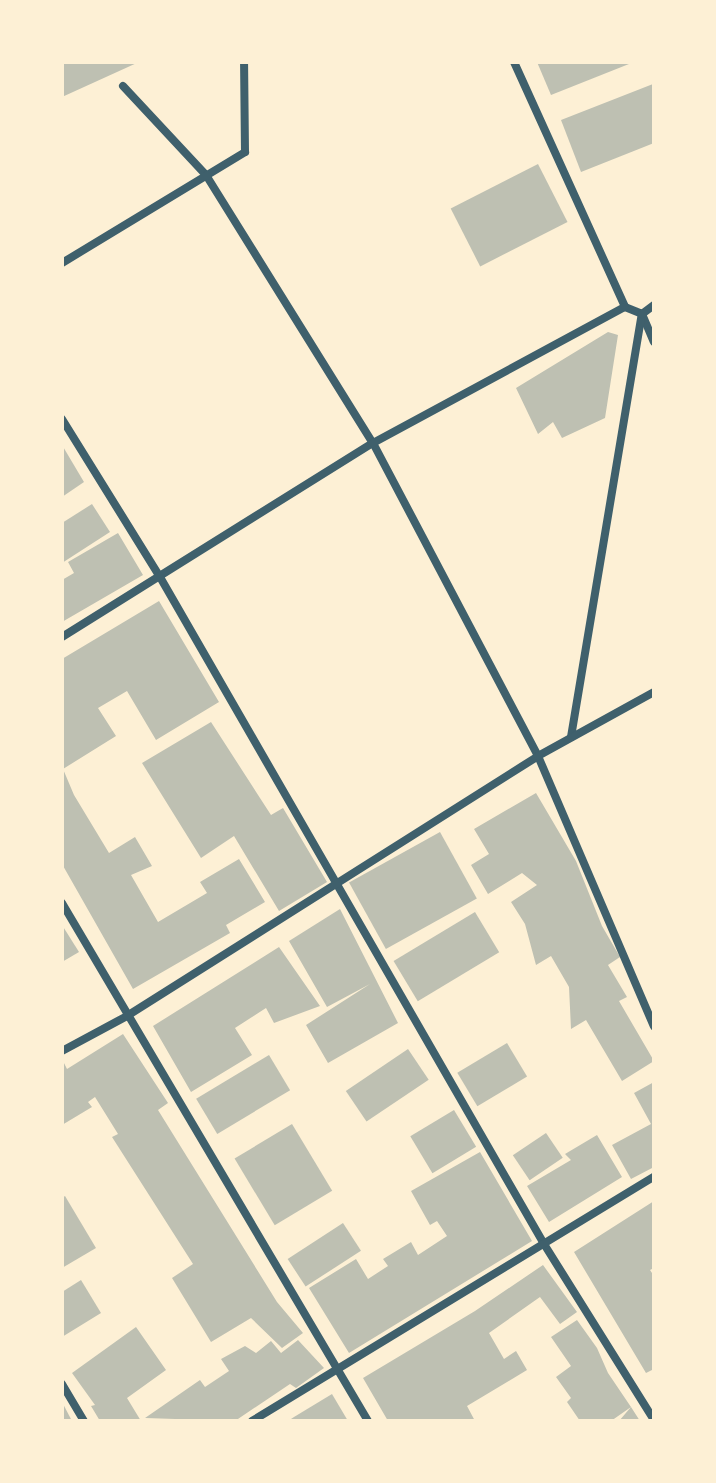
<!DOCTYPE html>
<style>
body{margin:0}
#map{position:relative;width:716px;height:1483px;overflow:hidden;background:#fdf0d5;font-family:"Varela Round",sans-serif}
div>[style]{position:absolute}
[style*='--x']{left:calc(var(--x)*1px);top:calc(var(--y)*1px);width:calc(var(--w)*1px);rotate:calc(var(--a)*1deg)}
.building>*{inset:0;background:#bec0b2;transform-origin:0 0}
.minor>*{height:8px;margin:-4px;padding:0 4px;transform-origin:4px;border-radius:4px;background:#3f606c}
span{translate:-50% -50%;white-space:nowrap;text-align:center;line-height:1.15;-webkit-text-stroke:8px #fdf0d5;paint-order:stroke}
.frame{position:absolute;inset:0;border:64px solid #fdf0d5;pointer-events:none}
</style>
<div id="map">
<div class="building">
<div style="clip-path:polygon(62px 62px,139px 62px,62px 97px)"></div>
<div style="clip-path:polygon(537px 62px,634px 62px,551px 95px)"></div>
<div style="clip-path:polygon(653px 84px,654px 143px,581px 172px,561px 120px)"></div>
<div style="left:538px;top:164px;width:65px;height:98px;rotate:63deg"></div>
<div style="clip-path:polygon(608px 332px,618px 335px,605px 418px,562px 438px,553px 422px,538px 434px,516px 388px)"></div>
<div style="clip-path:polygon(62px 445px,84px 482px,62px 497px)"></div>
<div style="clip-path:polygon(92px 504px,110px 532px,62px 563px,62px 523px)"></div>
<div style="clip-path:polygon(118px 533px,143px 575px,62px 622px,62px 580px,74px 573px,68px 562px)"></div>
<div style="clip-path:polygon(159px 601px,219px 702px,156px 740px,127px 691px,98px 708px,116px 736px,63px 769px,74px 795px,109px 853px,135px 837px,152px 866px,131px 875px,158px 922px,207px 893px,200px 882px,239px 859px,265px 902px,226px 925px,230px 933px,133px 989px,62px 864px,62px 659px)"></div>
<div style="clip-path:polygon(211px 722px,271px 815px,283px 808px,327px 882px,279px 911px,234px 836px,201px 858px,142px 763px)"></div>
<div style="clip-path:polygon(536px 793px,576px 861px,602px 926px,620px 957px,608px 965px,627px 997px,619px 1001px,654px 1061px,622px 1081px,586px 1020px,571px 1029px,569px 987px,551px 956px,536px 965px,525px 924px,511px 902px,537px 885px,522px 873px,488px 894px,471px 865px,489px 854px,474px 829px)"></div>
<div style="left:440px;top:832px;width:76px;height:104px;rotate:61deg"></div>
<div style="clip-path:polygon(340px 909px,398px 1023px,328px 1063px,306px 1025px,370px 984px,327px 1007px,289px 941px)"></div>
<div style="left:475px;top:912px;width:47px;height:95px;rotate:59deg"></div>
<div style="clip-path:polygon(62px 925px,79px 952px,62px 962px)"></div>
<div style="clip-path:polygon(279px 947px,320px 1006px,274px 1023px,266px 1008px,235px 1028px,252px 1055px,191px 1092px,153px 1026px)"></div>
<div style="clip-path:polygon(123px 1034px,168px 1103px,158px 1110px,277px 1302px,303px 1333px,282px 1348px,251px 1318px,211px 1342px,172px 1278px,193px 1264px,112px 1137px,118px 1134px,95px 1097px,88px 1102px,92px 1107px,62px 1125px,62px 1059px,67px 1069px)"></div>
<div style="left:507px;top:1043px;width:39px;height:58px;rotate:59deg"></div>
<div style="left:408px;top:1049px;width:37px;height:75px;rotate:56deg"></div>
<div style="left:269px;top:1055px;width:41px;height:85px;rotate:59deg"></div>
<div style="clip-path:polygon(654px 1082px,654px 1167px,631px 1179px,612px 1145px,651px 1124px,634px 1093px)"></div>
<div style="left:454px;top:1110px;width:43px;height:51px;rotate:59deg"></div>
<div style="left:292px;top:1124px;width:78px;height:67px;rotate:59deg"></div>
<div style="left:546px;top:1133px;width:30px;height:40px;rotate:56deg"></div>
<div style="clip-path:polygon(597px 1135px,622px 1177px,549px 1222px,527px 1186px,571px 1160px,565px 1154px)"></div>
<div style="clip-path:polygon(480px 1152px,532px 1241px,349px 1353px,309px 1288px,356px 1259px,368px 1279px,388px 1266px,383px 1259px,411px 1242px,418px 1255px,447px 1236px,437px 1221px,430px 1225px,411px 1191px)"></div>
<div style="clip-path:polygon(65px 1196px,96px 1248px,62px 1268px,62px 1198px)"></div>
<div style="clip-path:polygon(654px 1201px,654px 1268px,650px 1270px,654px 1276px,654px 1369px,646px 1373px,574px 1252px)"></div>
<div style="left:343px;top:1223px;width:33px;height:66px;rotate:57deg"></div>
<div style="clip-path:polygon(543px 1265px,577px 1312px,560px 1324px,540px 1297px,489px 1333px,504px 1359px,516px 1351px,527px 1370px,467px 1406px,475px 1421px,388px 1421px,363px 1378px,475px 1311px)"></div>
<div style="clip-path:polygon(81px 1280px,101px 1313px,62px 1337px,62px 1292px)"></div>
<div style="clip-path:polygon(577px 1320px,597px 1348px,608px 1373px,631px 1407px,640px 1421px,619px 1421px,631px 1407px,611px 1421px,580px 1421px,567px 1402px,571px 1398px,556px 1377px,571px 1366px,551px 1337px)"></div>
<div style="clip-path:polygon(136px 1327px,166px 1370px,127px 1398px,141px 1421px,100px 1421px,91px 1406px,95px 1405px,72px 1373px)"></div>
<div style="clip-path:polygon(298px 1340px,324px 1368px,296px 1388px,290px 1384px,235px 1421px,145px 1418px,200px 1380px,205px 1387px,229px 1371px,221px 1359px,245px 1346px,256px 1353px,271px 1341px,281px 1353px)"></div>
<div style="clip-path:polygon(332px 1394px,348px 1421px,288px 1421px,294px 1417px)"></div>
<div style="clip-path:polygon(62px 1402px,72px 1421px,62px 1421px)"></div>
</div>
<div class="minor">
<div style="--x:514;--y:62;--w:269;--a:65.6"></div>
<div style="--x:625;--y:307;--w:18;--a:22"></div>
<div style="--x:642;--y:314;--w:30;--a:67"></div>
<div style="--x:123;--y:86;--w:122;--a:47"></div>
<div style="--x:206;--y:175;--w:316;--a:58.1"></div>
<div style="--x:373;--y:443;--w:354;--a:62.2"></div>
<div style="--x:538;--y:756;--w:294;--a:66.8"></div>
<div style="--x:62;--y:263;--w:214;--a:-31.2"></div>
<div style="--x:245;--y:152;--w:90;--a:-90.6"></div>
<div style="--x:62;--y:419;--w:186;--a:58.2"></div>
<div style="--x:160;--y:577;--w:770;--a:60.07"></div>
<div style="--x:544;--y:1244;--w:208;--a:58"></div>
<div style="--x:62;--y:637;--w:367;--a:-32"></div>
<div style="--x:373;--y:443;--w:286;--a:-28.4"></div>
<div style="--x:571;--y:737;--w:429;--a:-80.5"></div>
<div style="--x:642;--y:314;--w:15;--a:-37"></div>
<div style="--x:62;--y:903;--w:602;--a:59.43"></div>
<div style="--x:62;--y:1051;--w:74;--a:-28.3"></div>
<div style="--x:127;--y:1016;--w:486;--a:-32.3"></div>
<div style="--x:538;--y:756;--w:132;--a:-28.9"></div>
<div style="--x:62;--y:1384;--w:43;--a:59.3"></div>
<div style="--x:252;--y:1421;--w:470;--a:-31.3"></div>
</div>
<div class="frame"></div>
</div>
